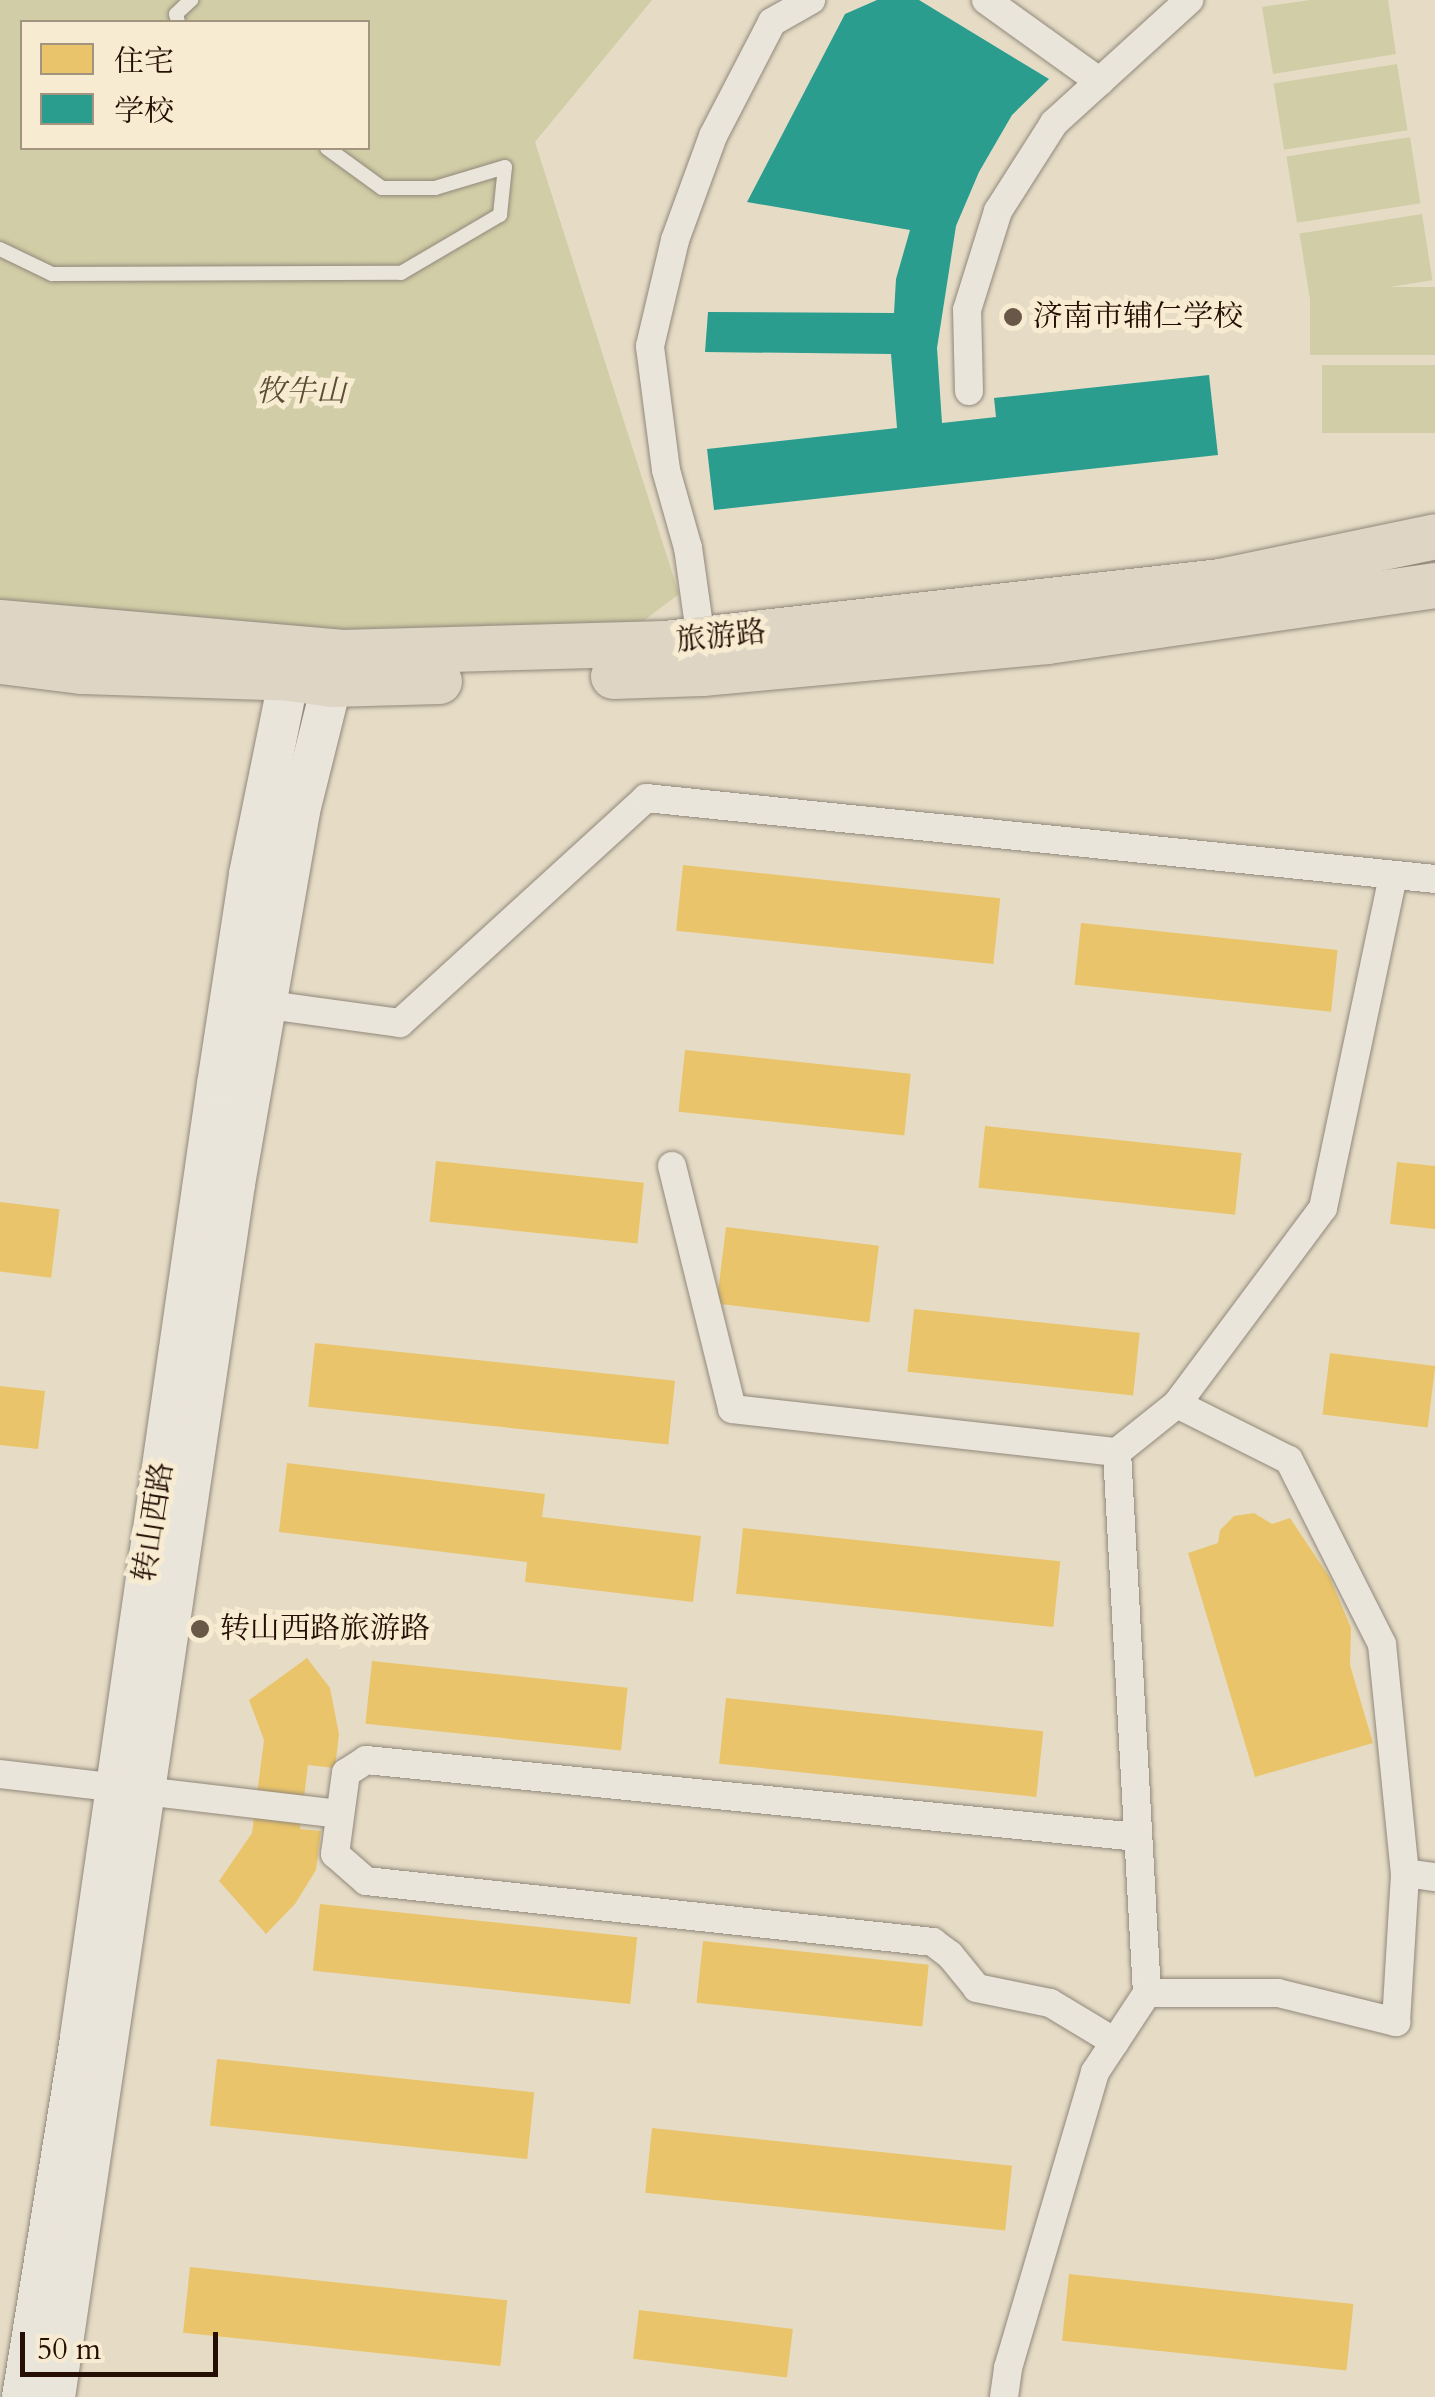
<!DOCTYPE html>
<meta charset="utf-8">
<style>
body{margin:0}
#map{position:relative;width:1435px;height:2397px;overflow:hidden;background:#e6dcc6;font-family:Cardo,"Noto Serif SC",serif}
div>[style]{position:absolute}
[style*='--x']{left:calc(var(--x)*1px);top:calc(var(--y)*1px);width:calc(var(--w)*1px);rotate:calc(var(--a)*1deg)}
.green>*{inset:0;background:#d1cda6;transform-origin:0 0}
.homes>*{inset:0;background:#e9c46a;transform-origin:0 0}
.schools>*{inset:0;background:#2a9d8f}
.roads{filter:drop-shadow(0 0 2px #91887b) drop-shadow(0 0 2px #91887b)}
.service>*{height:14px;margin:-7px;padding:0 7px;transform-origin:7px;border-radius:7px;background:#eae5da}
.minor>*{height:28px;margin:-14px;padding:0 14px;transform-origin:14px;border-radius:14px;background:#eae5da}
.secondary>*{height:40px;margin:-20px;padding:0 20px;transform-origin:20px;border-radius:20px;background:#eae5da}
.primary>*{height:45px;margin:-22.5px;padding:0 22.5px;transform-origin:22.5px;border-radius:22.5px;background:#ded5c5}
.dots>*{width:28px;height:28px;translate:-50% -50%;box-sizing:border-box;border:5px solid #f7ecd2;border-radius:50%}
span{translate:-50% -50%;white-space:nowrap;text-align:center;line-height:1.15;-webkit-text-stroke:10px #f7ecd2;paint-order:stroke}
.poi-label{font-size:30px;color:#250f04}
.left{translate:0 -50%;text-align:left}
.park-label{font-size:30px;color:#5b4d33;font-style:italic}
.street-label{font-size:30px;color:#250f04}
.legend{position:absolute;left:20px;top:20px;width:350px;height:130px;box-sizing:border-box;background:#f7ecd2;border:2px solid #a39480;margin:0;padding:12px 18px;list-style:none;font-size:30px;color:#250f04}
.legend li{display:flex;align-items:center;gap:20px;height:50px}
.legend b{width:50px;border:2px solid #a39480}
.scale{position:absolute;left:20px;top:2332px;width:198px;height:45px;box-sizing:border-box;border:5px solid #250f04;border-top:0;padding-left:12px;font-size:30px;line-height:35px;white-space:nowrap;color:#250f04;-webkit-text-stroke:8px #f7ecd2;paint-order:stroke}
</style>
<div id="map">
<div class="green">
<div style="clip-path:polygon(evenodd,0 0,652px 0,535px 142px,679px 594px,642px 622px,307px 638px,0 609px,0 0,22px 22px,368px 22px,368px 148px,22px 148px,22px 22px)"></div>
<div style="clip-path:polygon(1310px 0,1388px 0,1396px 54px,1273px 74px,1262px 7px)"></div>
<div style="left:1397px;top:64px;width:67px;height:125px;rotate:81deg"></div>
<div style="left:1410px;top:137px;width:67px;height:125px;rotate:81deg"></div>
<div style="left:1422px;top:214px;width:67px;height:124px;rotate:81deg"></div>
<div style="left:1435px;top:287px;width:68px;height:125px;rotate:90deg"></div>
<div style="left:1435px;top:365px;width:68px;height:113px;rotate:90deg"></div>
</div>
<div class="homes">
<div style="left:683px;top:865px;width:319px;height:66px;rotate:6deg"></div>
<div style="left:1081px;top:923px;width:258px;height:62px;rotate:6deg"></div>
<div style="left:685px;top:1050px;width:227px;height:62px;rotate:6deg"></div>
<div style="left:985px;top:1126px;width:258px;height:62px;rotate:6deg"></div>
<div style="left:436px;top:1161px;width:209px;height:61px;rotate:6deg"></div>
<div style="clip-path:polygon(1397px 1162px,1435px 1166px,1435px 1229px,1390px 1224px)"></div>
<div style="left:0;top:1202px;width:60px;height:69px;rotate:7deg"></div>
<div style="left:726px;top:1227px;width:154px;height:77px;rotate:7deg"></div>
<div style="left:914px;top:1309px;width:227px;height:63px;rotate:6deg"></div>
<div style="left:315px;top:1343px;width:362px;height:64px;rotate:6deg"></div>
<div style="left:1330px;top:1353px;width:106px;height:62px;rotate:7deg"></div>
<div style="clip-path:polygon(0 1386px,45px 1391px,38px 1449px,0 1445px)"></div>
<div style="clip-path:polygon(287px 1463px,545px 1494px,542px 1517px,701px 1536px,693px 1602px,525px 1582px,527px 1562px,279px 1532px)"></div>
<div style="clip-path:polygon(1254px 1513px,1272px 1524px,1290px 1518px,1330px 1578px,1351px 1628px,1350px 1665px,1373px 1743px,1255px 1777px,1188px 1553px,1218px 1543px,1220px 1530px,1234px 1516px)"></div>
<div style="left:743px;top:1528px;width:319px;height:66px;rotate:6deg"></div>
<div style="clip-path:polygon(307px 1658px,330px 1688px,339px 1734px,335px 1768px,308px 1765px,300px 1829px,321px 1831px,316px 1870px,295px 1904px,266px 1934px,219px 1881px,252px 1833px,264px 1740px,249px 1700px)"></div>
<div style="left:372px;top:1661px;width:257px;height:63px;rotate:6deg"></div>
<div style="left:726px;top:1698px;width:319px;height:66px;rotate:6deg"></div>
<div style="left:320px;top:1904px;width:319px;height:67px;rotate:6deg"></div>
<div style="left:703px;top:1941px;width:227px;height:62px;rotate:6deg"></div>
<div style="left:217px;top:2059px;width:319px;height:67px;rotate:6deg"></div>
<div style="left:652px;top:2128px;width:362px;height:65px;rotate:6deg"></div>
<div style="left:190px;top:2267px;width:319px;height:66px;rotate:6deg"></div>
<div style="left:1069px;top:2274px;width:286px;height:67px;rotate:6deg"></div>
<div style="left:639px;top:2310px;width:155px;height:49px;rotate:7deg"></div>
</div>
<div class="schools">
<div style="clip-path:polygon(877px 0,919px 0,1049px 79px,1012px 115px,979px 172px,956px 226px,937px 348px,942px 423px,996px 417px,994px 398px,1209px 375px,1218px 455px,714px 510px,707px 449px,897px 428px,891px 354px,705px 352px,708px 312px,894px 313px,896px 279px,910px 230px,747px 202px,845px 14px)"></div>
</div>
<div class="roads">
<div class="service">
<div style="--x:178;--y:22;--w:8;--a:-104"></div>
<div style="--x:176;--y:14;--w:21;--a:-43"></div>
<div style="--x:0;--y:249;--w:58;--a:25.7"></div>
<div style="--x:52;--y:274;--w:349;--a:-0.2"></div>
<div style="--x:401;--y:273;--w:115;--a:-30.4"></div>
<div style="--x:500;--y:215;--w:48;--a:-84.1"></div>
<div style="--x:505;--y:167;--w:73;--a:163.3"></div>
<div style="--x:435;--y:188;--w:53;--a:180"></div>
<div style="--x:382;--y:188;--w:68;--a:-144"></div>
</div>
<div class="minor">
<div style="--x:986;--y:0;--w:140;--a:35.7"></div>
<div style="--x:969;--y:391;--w:81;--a:-91.4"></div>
<div style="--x:967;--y:310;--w:104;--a:-72.6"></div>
<div style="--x:998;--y:211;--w:104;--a:-57.5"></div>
<div style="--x:1054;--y:123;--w:183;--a:-42.3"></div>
<div style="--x:701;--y:640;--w:93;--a:-98"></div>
<div style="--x:688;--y:548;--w:81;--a:-105.8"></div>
<div style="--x:666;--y:470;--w:125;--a:-97.4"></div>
<div style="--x:650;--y:346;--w:109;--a:-76.7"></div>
<div style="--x:675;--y:240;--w:111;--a:-69.9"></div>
<div style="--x:713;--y:136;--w:128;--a:-62.6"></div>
<div style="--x:772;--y:22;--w:45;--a:-29.4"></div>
<div style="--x:1393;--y:876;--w:339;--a:101.9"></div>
<div style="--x:1323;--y:1208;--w:244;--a:126.7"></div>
<div style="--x:1177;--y:1404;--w:125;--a:26.6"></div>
<div style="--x:1289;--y:1460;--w:206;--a:63.2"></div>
<div style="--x:1382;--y:1644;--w:230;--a:84.3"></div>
<div style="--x:1405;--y:1873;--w:30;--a:8"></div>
<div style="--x:269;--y:1005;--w:132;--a:7.8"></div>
<div style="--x:400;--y:1023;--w:333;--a:-42.4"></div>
<div style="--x:646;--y:798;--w:793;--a:5.86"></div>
<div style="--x:672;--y:1166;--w:250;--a:76.1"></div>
<div style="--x:732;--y:1409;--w:387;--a:6.4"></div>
<div style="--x:1117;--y:1452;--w:77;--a:-38.7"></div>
<div style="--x:1117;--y:1452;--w:542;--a:86.83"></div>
<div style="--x:1147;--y:1993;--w:131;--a:0"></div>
<div style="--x:1278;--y:1993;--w:122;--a:13.8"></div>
<div style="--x:1396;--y:2022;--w:149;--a:-86.5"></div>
<div style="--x:0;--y:1774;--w:342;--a:6.7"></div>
<div style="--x:1115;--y:2042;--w:76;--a:-149"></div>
<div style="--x:1050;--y:2003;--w:75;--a:-168.4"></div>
<div style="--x:977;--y:1988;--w:43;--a:-129.3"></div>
<div style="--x:950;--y:1955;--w:21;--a:-143"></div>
<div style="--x:933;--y:1942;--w:570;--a:-173.86"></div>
<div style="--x:366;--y:1881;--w:41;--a:-138.9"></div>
<div style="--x:335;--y:1854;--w:82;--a:-82.3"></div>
<div style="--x:346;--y:1773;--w:24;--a:-33"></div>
<div style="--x:366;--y:1760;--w:776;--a:5.7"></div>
<div style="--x:1004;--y:2397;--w:29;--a:-82"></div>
<div style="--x:1008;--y:2368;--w:309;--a:-73.6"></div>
<div style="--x:1095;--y:2072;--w:95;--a:-56.6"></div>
</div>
<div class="secondary">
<div style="--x:22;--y:2397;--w:365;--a:-80.8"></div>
<div style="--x:80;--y:2037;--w:963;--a:-81.82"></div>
<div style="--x:217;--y:1084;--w:212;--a:-81.3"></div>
<div style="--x:249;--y:874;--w:200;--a:-78.5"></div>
<div style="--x:289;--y:678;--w:30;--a:-90"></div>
<div style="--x:55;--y:2397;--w:1226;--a:-81.56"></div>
<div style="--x:235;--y:1184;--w:379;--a:-80.1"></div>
<div style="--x:300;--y:811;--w:161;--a:-76"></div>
</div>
<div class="primary">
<div style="--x:0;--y:622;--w:341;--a:5"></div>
<div style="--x:340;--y:652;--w:324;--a:-1.6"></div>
<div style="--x:664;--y:643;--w:559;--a:-6.36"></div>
<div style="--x:1220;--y:581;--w:220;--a:-11.8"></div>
<div style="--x:0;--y:661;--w:83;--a:7"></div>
<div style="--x:82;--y:671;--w:207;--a:1.9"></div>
<div style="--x:289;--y:678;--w:42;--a:8.1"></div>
<div style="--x:331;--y:684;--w:108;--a:-1.6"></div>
<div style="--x:613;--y:676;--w:89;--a:-1.9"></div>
<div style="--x:702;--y:673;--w:346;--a:-5.3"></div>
<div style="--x:1047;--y:641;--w:392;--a:-8.2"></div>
</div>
</div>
<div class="dots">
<div style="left:1013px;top:317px;background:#695748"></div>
<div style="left:200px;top:1629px;background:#695748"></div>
</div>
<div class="poi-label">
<span class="left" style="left:1033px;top:317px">济南市辅仁学校</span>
<span class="left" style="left:220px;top:1629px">转山西路旅游路</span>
</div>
<div class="park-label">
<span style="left:301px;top:392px">牧牛山</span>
</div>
<div class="street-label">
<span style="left:721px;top:637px;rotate:-6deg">旅游路</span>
<span style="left:154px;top:1522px;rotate:-81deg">转山西路</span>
</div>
<ul class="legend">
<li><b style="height:28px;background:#e9c46a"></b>住宅</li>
<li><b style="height:28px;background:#2a9d8f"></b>学校</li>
</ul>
<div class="scale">50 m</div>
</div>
